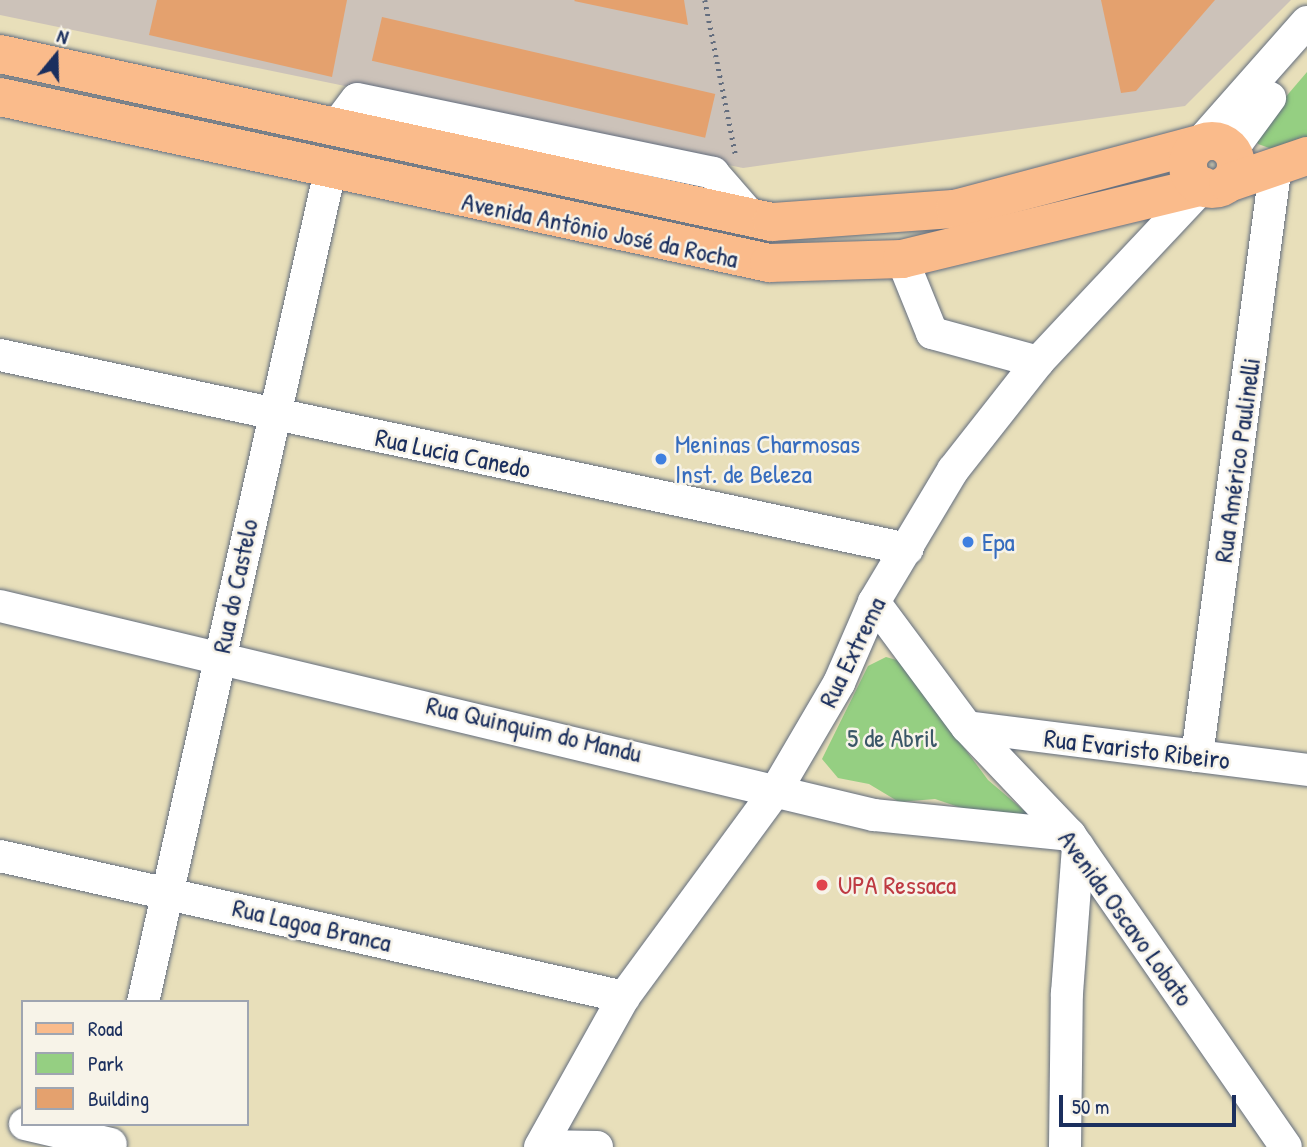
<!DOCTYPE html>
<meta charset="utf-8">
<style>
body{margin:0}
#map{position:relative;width:1307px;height:1147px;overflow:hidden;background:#e8dfba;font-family:"Patrick Hand",sans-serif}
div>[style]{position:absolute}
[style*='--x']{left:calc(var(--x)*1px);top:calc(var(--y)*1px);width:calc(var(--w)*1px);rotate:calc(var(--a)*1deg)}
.industrial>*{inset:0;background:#ccc2b9}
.green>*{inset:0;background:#95cf82}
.building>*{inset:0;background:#e4a16e;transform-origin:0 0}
.path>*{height:4.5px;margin-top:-2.25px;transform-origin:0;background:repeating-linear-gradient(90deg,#636d7e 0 2px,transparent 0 7px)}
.roads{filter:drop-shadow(0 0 2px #636d7e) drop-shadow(0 0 2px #636d7e)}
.minor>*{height:32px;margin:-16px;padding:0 16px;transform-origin:16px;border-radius:16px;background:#fff}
.major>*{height:38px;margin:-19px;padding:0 19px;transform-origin:19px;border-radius:19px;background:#fabb8b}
.major>.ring{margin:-19px;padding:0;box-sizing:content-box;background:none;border:38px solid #fabb8b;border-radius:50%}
.dots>*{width:19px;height:19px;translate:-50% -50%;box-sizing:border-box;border:4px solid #f7f3e8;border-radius:50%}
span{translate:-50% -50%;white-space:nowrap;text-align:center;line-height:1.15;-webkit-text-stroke:5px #f7f3e8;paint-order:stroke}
.street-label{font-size:26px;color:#1b2f5e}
.shop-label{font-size:26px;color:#366cbe}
.left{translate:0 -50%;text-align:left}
.park-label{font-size:26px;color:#3a5767}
.health-label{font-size:26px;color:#be3a42}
.legend{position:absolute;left:21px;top:1000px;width:228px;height:126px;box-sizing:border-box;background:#f7f3e8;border:2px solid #9fa5b1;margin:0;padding:9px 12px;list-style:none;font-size:21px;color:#1b2f5e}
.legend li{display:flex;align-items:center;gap:14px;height:35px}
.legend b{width:35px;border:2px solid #9fa5b1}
.north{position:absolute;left:21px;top:21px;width:70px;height:70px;-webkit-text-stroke:5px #f7f3e8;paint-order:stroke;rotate:19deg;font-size:19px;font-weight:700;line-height:28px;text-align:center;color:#1b2f5e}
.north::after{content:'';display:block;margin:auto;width:24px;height:32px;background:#1b2f5e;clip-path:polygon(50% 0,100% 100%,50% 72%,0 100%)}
.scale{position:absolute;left:1059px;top:1095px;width:177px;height:32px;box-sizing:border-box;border:4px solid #1b2f5e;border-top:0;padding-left:9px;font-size:21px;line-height:24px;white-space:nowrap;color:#1b2f5e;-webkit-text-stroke:5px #f7f3e8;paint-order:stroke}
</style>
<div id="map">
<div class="industrial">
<div style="clip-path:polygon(0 0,1291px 0,1185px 106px,743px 168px,0 15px)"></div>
</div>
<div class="green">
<div style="clip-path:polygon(1307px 72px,1307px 140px,1278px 151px,1258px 144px,1254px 134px)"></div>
<div style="clip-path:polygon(886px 657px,900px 661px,988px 780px,1028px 814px,1009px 824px,935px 799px,899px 802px,869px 784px,838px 778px,822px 759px,868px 666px)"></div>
</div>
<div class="building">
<div style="clip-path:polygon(157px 0,347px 0,332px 77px,149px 35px)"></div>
<div style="clip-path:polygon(575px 0,684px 0,688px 25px,574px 1px)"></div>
<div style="clip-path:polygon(1101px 0,1215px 0,1136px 91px,1121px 93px)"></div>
<div style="left:382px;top:17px;width:342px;height:45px;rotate:13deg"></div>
</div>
<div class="path">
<div style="--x:705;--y:0;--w:160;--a:78.8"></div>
</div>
<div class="roads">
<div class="minor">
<div style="--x:335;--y:128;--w:36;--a:-53"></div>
<div style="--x:357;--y:99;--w:364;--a:11.7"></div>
<div style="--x:713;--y:173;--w:61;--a:49"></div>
<div style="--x:1199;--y:144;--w:163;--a:-48.5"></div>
<div style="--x:1231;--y:151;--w:66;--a:-53.7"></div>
<div style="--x:902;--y:259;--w:80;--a:67.9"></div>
<div style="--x:932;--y:333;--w:110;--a:15.3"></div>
<div style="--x:0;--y:355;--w:928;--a:12.07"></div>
<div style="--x:874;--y:602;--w:156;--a:53.4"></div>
<div style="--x:967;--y:727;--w:149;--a:46.4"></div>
<div style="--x:1070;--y:835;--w:379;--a:55.3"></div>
<div style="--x:0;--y:606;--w:899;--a:13.45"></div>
<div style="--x:874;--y:815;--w:197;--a:5.8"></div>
<div style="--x:967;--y:727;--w:343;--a:7.2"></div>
<div style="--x:1197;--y:756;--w:597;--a:-82.4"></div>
<div style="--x:0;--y:856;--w:640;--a:12.73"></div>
<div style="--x:143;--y:1002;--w:852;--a:-77.32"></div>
<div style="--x:25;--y:1124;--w:88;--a:13.1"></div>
<div style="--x:541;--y:1146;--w:56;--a:1"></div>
<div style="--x:540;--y:1147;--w:172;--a:-60.8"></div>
<div style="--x:624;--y:997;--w:260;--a:-53.7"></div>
<div style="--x:778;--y:787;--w:121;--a:-59.6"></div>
<div style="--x:839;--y:683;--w:88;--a:-66.6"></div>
<div style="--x:874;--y:602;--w:154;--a:-59.1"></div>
<div style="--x:953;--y:470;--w:137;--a:-51.8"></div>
<div style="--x:1038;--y:362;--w:241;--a:-46.8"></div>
<div style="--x:1065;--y:1147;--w:154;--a:-89.3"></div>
<div style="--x:1067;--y:993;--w:147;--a:-85.7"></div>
</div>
<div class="major">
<div style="--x:0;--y:54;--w:790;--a:12.28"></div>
<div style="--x:772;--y:222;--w:183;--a:-4.1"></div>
<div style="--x:955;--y:209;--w:253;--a:-14.9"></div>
<div style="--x:0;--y:97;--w:787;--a:12.18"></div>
<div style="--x:769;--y:263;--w:133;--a:-1.7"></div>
<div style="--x:902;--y:259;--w:310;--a:-13.6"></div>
<div class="ring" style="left:1188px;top:141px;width:10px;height:10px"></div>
<div style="--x:1228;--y:183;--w:83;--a:-18.9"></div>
</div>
</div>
<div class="dots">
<div style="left:661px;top:459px;background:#3f7fe0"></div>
<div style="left:968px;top:542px;background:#3f7fe0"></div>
<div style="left:822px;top:885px;background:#e0444e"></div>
</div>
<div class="street-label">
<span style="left:600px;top:230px;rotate:12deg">Avenida Antônio José da Rocha</span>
<span style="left:453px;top:453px;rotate:12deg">Rua Lucia Canedo</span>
<span style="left:1237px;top:460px;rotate:-82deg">Rua Américo Paulinelli</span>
<span style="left:235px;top:586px;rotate:-78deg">Rua do Castelo</span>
<span style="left:852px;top:652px;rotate:-64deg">Rua Extrema</span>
<span style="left:534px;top:729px;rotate:13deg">Rua Quinquim do Mandu</span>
<span style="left:1137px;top:749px;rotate:7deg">Rua Evaristo Ribeiro</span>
<span style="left:1126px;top:918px;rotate:54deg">Avenida Oscavo Lobato</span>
<span style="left:312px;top:925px;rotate:13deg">Rua Lagoa Branca</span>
</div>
<div class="shop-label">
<span class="left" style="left:675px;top:459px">Meninas Charmosas<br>Inst. de Beleza</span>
<span class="left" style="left:982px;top:542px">Epa</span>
</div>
<div class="park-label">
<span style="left:892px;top:738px">5 de Abril</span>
</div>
<div class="health-label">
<span class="left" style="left:838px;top:885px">UPA Ressaca</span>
</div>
<ul class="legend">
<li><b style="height:9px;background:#fabb8b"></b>Road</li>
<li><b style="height:19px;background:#95cf82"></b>Park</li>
<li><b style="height:19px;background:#e4a16e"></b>Building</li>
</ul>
<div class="north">N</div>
<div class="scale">50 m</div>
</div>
